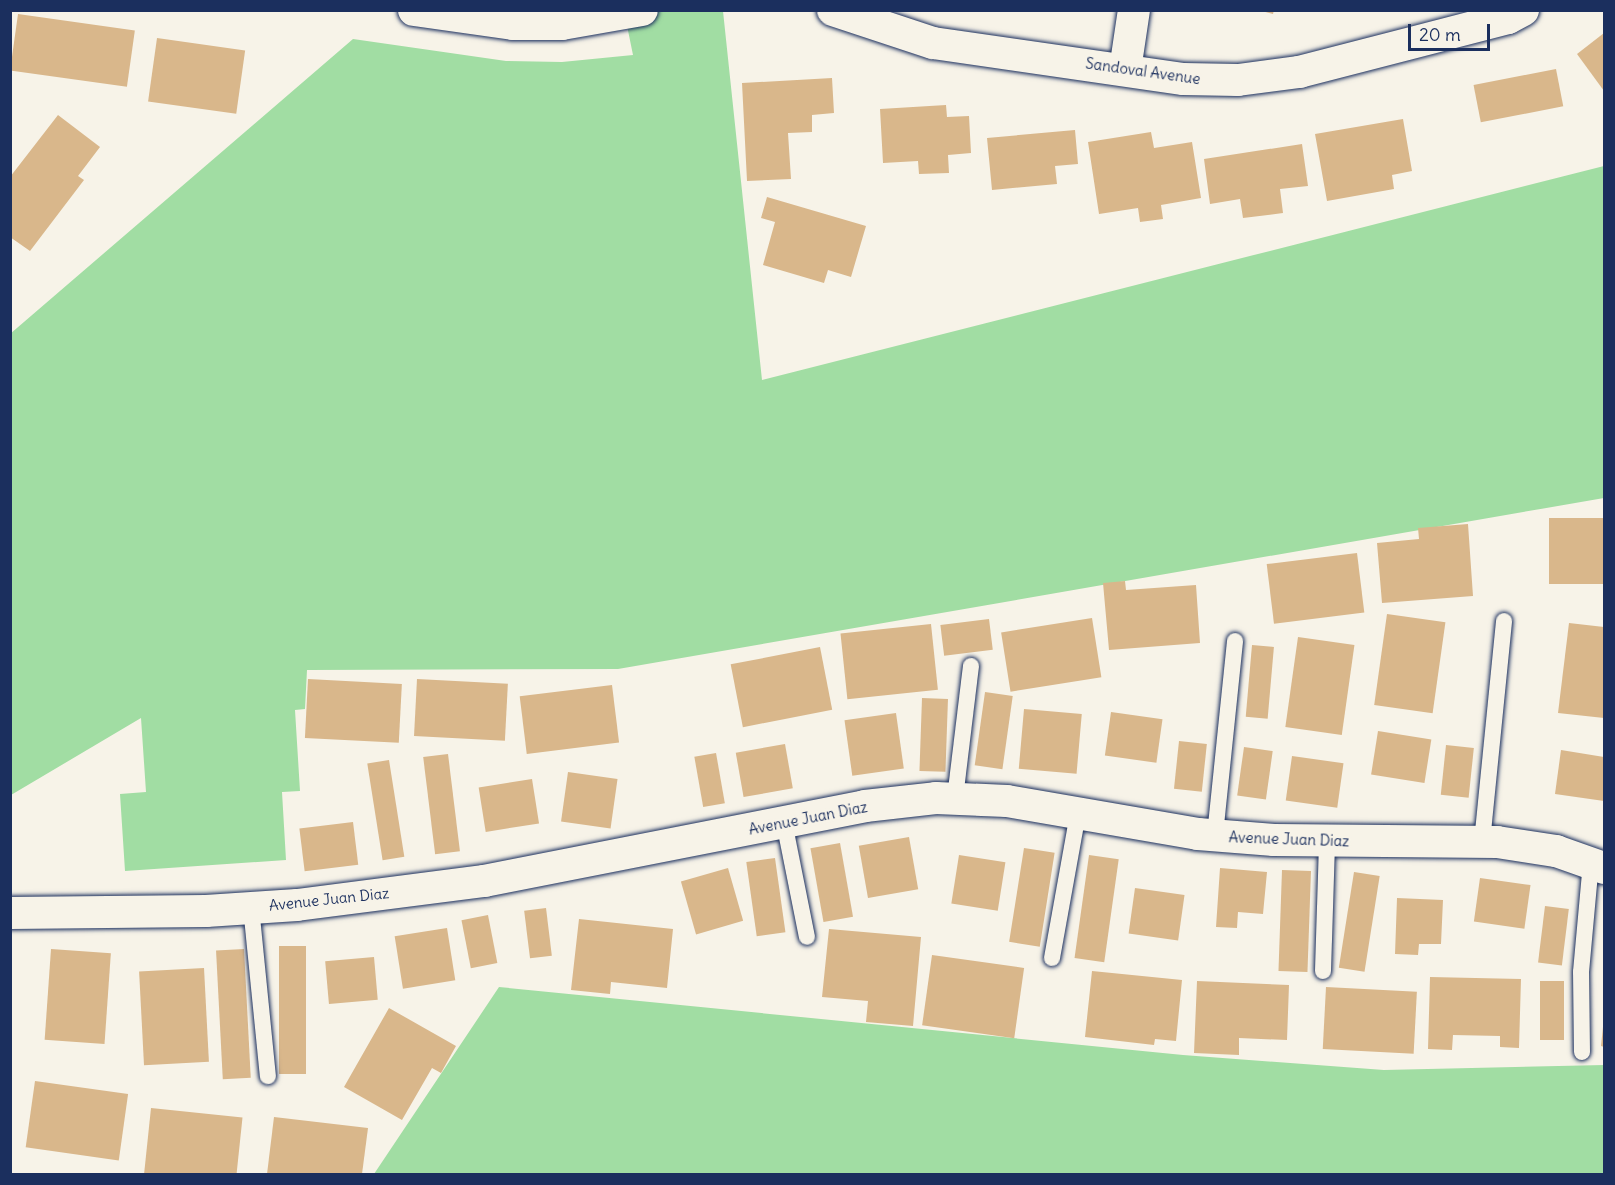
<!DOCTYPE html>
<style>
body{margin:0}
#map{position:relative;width:1615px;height:1185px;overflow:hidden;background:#f7f3e8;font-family:Delius,sans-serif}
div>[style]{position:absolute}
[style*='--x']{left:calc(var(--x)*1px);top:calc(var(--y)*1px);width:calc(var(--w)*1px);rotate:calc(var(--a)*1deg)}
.green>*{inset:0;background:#a1dda3}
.building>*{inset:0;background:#d9b78b;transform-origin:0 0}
.roads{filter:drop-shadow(0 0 2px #1b2f5e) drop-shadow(0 0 2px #1b2f5e)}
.service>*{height:16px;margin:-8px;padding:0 8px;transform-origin:8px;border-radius:8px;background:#f7f3e8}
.minor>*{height:32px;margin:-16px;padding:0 16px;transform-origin:16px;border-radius:16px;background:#f7f3e8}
span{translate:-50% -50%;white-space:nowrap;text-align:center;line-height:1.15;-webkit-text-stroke:5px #f7f3e8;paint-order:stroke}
.street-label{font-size:15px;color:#1b2f5e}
.frame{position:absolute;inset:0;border:12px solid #1b2f5e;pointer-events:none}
.scale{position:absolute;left:1408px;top:24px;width:82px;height:27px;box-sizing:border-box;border:3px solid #1b2f5e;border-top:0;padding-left:8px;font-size:18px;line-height:21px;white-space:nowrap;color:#1b2f5e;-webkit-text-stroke:4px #f7f3e8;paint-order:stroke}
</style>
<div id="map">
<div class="green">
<div style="clip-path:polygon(624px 11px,723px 11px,762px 380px,1604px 166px,1604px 498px,618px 669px,307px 670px,305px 709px,295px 710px,300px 791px,282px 792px,286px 860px,125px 871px,120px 794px,146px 792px,141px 718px,11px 795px,10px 334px,353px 39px,506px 61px,562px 62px,633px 55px)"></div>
<div style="clip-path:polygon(499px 987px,1183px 1055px,1384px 1070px,1604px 1065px,1604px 1174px,374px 1174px)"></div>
</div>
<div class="building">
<div style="clip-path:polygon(1258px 10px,1274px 10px,1273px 14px)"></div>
<div style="left:18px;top:14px;width:118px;height:57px;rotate:8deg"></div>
<div style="clip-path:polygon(1604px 33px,1604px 91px,1577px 54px)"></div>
<div style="left:157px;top:38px;width:89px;height:64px;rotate:8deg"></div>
<div style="left:1556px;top:69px;width:38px;height:84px;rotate:79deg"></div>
<div style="clip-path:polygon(832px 78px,834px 113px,812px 115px,812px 132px,788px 133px,791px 179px,747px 181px,742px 83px)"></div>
<div style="clip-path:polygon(946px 105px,947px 117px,969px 116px,971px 153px,948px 155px,949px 173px,919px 174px,918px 161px,883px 163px,880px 109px)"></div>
<div style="clip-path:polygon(58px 115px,100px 147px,78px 176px,84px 180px,30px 251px,10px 237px,10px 177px)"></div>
<div style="clip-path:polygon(1403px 119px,1412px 171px,1392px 175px,1394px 189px,1327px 201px,1315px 134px)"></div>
<div style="clip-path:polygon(1075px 130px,1078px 164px,1055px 166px,1057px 184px,992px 190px,987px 138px)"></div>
<div style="clip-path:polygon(1151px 132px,1154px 148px,1192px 142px,1201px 198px,1161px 205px,1163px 219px,1140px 222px,1138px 208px,1099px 214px,1088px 142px)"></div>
<div style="clip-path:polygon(1302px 144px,1308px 186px,1280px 189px,1283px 213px,1243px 218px,1240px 199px,1210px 204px,1204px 159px)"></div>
<div style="clip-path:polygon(767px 197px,866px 226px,851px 277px,828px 270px,824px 283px,763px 265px,775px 222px,761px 218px)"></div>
<div style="left:1604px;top:518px;width:66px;height:55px;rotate:90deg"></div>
<div style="clip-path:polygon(1468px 524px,1473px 596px,1382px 603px,1377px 543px,1419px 539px,1418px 528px)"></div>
<div style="left:1357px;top:553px;width:60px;height:91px;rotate:83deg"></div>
<div style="clip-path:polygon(1125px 581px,1126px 590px,1196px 585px,1200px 643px,1109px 650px,1103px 583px)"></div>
<div style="left:1387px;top:614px;width:59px;height:92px;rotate:8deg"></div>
<div style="left:1092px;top:618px;width:60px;height:92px;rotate:81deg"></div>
<div style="left:989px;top:619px;width:31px;height:49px;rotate:83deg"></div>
<div style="clip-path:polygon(1569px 623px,1604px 627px,1604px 718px,1558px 713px)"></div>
<div style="left:931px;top:624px;width:66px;height:91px;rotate:84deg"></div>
<div style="left:1298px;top:637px;width:57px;height:91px;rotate:8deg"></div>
<div style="left:1252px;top:645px;width:22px;height:72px;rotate:5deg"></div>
<div style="left:820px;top:647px;width:64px;height:91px;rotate:79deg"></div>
<div style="left:308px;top:679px;width:94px;height:59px;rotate:3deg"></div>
<div style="left:417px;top:679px;width:91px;height:57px;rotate:3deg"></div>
<div style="left:612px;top:685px;width:58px;height:93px;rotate:83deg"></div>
<div style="left:985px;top:692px;width:28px;height:74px;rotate:8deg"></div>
<div style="left:922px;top:698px;width:26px;height:73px;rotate:2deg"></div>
<div style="left:1024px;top:709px;width:58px;height:60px;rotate:5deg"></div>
<div style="left:1111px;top:712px;width:52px;height:44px;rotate:8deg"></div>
<div style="left:896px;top:713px;width:56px;height:52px;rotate:82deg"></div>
<div style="left:1378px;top:731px;width:54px;height:44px;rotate:9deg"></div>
<div style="left:1179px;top:741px;width:28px;height:48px;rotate:6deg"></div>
<div style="left:785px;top:744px;width:45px;height:50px;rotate:80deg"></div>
<div style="left:1446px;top:745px;width:28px;height:50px;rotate:6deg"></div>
<div style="left:1244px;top:747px;width:29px;height:49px;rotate:8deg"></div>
<div style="clip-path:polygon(1561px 750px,1604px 757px,1604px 801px,1555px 794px)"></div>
<div style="left:716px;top:753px;width:51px;height:22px;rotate:80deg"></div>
<div style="left:448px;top:754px;width:98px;height:25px;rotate:83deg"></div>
<div style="left:1292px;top:756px;width:52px;height:45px;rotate:8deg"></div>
<div style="left:389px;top:760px;width:98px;height:22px;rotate:81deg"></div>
<div style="left:568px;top:772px;width:50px;height:50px;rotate:8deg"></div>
<div style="left:532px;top:779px;width:45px;height:54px;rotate:81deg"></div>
<div style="left:353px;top:822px;width:43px;height:54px;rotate:83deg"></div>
<div style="left:909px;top:837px;width:53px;height:51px;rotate:80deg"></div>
<div style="left:840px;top:843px;width:75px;height:30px;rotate:80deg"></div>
<div style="left:1024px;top:848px;width:31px;height:95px;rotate:9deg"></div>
<div style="left:959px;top:855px;width:47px;height:49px;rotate:9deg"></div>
<div style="left:1089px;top:855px;width:30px;height:104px;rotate:8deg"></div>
<div style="left:775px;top:858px;width:75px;height:29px;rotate:82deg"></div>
<div style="left:728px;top:868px;width:55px;height:49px;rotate:74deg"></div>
<div style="clip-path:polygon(1220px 868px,1267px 872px,1263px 914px,1238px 912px,1237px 928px,1216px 927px)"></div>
<div style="left:1282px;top:870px;width:29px;height:101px;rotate:2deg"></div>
<div style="left:1354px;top:872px;width:26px;height:97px;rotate:9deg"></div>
<div style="left:1480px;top:878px;width:51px;height:44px;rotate:8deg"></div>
<div style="left:1135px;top:888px;width:50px;height:46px;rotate:8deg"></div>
<div style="clip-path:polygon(1397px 898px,1443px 900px,1441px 944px,1419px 944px,1418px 955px,1395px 954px)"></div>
<div style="left:1545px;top:906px;width:24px;height:57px;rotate:7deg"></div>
<div style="left:546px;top:908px;width:48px;height:22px;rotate:83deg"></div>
<div style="left:488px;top:915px;width:49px;height:27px;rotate:79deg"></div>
<div style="clip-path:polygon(579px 919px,673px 929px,667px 988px,611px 982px,610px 994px,571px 990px)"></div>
<div style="left:447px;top:928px;width:53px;height:53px;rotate:81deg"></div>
<div style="clip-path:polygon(829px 929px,921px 937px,913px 1026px,866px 1022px,868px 1001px,822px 997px)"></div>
<div style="left:279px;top:946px;width:27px;height:128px"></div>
<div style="left:51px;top:949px;width:60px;height:91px;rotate:4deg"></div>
<div style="left:244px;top:949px;width:129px;height:28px;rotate:87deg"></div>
<div style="left:932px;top:955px;width:93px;height:71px;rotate:8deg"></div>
<div style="left:374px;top:957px;width:43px;height:49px;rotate:85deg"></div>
<div style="left:204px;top:968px;width:94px;height:65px;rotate:87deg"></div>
<div style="clip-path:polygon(1092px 971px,1182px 980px,1176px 1041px,1155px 1039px,1154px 1045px,1085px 1037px)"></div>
<div style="clip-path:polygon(1430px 977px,1521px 979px,1519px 1048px,1500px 1047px,1500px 1036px,1453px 1035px,1452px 1050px,1428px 1049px)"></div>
<div style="clip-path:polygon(1197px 981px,1289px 985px,1287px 1040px,1239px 1038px,1239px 1055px,1194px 1053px)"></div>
<div style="left:1540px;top:981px;width:24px;height:59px"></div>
<div style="left:1326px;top:987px;width:91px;height:62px;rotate:3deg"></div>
<div style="clip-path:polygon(389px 1008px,456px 1046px,441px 1073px,432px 1068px,402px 1120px,344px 1087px)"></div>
<div style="clip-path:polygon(1603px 1027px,1604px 1027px,1604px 1047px,1601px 1046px)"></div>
<div style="left:35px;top:1081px;width:94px;height:67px;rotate:8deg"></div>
<div style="left:151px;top:1108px;width:92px;height:66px;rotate:6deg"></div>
<div style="clip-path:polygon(274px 1117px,368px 1128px,362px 1174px,267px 1174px)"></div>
</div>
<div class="roads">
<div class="service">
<div style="--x:955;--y:798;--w:133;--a:-83.1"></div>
<div style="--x:784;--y:822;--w:117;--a:78.7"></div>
<div style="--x:1215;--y:835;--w:195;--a:-84.1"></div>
<div style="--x:1482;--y:842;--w:222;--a:-84.3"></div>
<div style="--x:251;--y:907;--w:170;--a:84.3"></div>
<div style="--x:1052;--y:958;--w:146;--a:-79.8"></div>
<div style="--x:1323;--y:971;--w:130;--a:-88.2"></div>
<div style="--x:1582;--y:1052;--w:80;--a:-90.7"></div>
<div style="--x:1581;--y:972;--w:109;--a:-84.8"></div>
</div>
<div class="minor">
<div style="--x:414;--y:10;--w:100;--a:8"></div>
<div style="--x:513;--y:24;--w:49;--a:0"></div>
<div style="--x:562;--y:24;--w:81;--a:-9.9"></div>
<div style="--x:833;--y:10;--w:105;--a:18.3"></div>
<div style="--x:933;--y:43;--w:253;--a:8.2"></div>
<div style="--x:1183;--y:79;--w:55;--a:1"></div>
<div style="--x:1238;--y:80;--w:62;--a:-7.5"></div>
<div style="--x:1299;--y:72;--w:216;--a:-14.5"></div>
<div style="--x:1508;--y:18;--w:17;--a:-28"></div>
<div style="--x:1125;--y:70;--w:61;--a:-81.5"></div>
<div style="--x:10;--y:913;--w:196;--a:-0.6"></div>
<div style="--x:206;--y:911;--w:91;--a:-3.8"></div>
<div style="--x:297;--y:905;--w:189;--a:-7.3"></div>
<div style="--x:484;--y:881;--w:388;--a:-11.1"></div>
<div style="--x:865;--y:806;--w:71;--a:-6.4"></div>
<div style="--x:936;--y:798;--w:71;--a:2.4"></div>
<div style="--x:1007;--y:801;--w:194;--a:9.8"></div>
<div style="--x:1198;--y:834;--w:76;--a:4.5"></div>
<div style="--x:1274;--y:840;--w:223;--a:0.5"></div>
<div style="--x:1497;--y:842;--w:60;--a:8.7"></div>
<div style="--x:1556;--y:851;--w:51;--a:19.5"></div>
</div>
</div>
<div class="street-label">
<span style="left:1143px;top:71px;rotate:8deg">Sandoval Avenue</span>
<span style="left:808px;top:818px;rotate:-11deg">Avenue Juan Diaz</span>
<span style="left:1289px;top:839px;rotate:2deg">Avenue Juan Diaz</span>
<span style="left:329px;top:899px;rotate:-6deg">Avenue Juan Diaz</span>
</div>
<div class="frame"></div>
<div class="scale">20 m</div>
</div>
